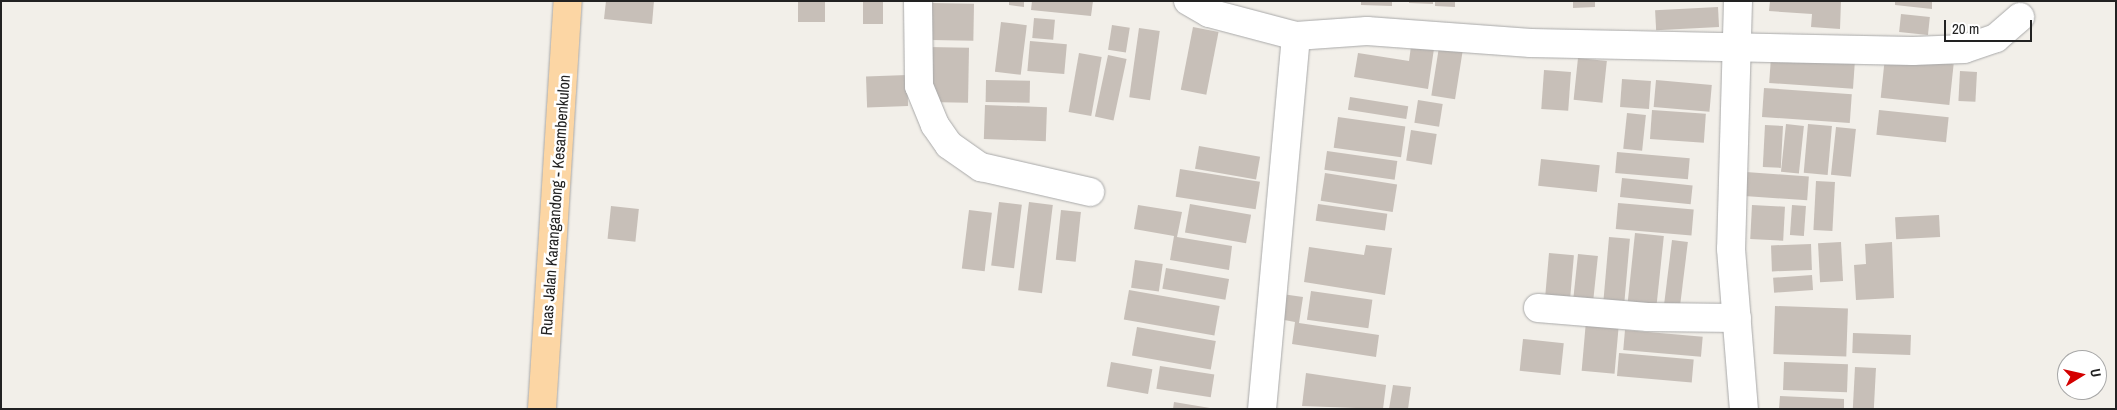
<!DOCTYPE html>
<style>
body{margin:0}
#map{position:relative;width:2117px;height:410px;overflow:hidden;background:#f2efe9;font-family:"Archivo Narrow",sans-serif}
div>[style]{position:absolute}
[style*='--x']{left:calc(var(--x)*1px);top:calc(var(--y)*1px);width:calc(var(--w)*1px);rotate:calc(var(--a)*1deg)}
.building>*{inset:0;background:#c7bfb8;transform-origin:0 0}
.roads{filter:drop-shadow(0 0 1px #a9a9a9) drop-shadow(0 0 1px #a9a9a9)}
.minor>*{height:28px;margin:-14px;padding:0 14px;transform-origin:14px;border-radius:14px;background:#fff}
.major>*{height:28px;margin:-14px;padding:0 14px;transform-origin:14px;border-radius:14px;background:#fcd6a4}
span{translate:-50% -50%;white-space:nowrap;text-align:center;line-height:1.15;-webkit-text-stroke:5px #fff;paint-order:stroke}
.street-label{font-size:16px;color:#222}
.frame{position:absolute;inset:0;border:2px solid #222;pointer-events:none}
.north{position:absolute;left:2057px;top:350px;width:50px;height:50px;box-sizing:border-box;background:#fff;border:1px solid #a7a7a7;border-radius:50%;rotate:81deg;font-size:14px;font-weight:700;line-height:20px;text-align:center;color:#222}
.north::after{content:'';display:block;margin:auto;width:18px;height:22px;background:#d40000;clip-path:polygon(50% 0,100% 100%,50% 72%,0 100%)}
.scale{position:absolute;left:1944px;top:20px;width:88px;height:22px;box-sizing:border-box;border:2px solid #222;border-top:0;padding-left:6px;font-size:15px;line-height:18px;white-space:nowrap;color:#222;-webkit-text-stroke:4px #fff;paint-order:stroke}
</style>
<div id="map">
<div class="building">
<div style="clip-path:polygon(606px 1px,654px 1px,652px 24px,604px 19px)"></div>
<div style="left:798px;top:1px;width:27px;height:21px"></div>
<div style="left:863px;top:1px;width:20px;height:23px"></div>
<div style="clip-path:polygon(1009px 1px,1024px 1px,1024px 7px,1009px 5px)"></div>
<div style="clip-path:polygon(1032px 1px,1093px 1px,1091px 16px,1031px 10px)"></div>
<div style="clip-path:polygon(1361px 1px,1392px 1px,1392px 6px,1361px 5px)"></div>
<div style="clip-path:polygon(1409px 1px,1433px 1px,1433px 4px,1409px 3px)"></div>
<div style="clip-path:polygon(1435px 1px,1455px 1px,1455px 7px,1435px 6px)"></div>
<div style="clip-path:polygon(1573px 1px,1595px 1px,1595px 7px,1573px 8px)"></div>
<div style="clip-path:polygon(1770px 1px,1841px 1px,1840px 29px,1811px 27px,1812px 14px,1769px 11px)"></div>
<div style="clip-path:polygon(1895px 1px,1932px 1px,1932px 9px,1895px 5px)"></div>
<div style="left:932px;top:3px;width:42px;height:37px;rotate:1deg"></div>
<div style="left:1718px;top:7px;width:20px;height:63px;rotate:87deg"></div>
<div style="left:1901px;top:14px;width:29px;height:18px;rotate:6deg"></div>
<div style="left:1034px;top:18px;width:21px;height:20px;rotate:5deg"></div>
<div style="left:1001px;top:22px;width:26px;height:50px;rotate:7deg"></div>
<div style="left:1112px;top:25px;width:18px;height:25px;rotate:9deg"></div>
<div style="left:1193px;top:27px;width:26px;height:64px;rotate:11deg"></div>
<div style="left:1139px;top:28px;width:21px;height:70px;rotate:8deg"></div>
<div style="clip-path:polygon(1412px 39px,1435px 42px,1428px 89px,1354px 77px,1358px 53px,1409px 61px)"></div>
<div style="left:1030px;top:41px;width:37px;height:30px;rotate:5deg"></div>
<div style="left:928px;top:47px;width:41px;height:55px;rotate:1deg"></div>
<div style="left:1439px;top:47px;width:24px;height:49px;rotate:9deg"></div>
<div style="left:1079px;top:53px;width:23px;height:60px;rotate:10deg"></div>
<div style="left:1108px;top:55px;width:19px;height:63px;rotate:12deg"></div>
<div style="left:1771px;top:57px;width:84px;height:26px;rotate:4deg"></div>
<div style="left:1885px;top:57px;width:69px;height:41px;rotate:6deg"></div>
<div style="left:1578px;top:58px;width:29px;height:42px;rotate:6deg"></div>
<div style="left:1544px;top:70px;width:27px;height:39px;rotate:4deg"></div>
<div style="left:1960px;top:71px;width:17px;height:30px;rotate:3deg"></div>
<div style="left:907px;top:75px;width:31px;height:41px;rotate:88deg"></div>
<div style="left:1622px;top:79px;width:29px;height:28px;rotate:4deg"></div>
<div style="left:986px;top:80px;width:44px;height:22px;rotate:1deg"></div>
<div style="left:1656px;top:80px;width:56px;height:27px;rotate:5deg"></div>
<div style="left:1764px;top:88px;width:88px;height:29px;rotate:4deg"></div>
<div style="left:1350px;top:97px;width:59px;height:13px;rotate:9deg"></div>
<div style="left:1418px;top:100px;width:25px;height:23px;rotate:9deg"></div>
<div style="left:985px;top:105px;width:62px;height:34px;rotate:2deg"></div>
<div style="left:1652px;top:110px;width:54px;height:29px;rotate:4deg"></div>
<div style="left:1879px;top:110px;width:70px;height:25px;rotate:6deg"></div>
<div style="left:1627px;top:113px;width:19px;height:36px;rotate:6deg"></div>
<div style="left:1338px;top:117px;width:68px;height:31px;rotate:8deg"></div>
<div style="left:1786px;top:124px;width:18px;height:48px;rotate:6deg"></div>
<div style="left:1808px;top:124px;width:24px;height:49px;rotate:5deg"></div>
<div style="left:1765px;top:125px;width:18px;height:42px;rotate:3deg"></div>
<div style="left:1836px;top:127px;width:20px;height:48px;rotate:6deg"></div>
<div style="left:1411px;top:130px;width:26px;height:31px;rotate:9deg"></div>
<div style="left:1199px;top:146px;width:62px;height:23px;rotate:10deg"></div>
<div style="left:1327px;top:151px;width:71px;height:19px;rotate:8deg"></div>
<div style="left:1617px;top:152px;width:73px;height:21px;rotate:5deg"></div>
<div style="left:1541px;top:159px;width:59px;height:27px;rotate:6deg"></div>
<div style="left:1180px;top:169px;width:81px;height:28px;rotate:9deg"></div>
<div style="left:1746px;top:172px;width:63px;height:24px;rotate:4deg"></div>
<div style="left:1325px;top:173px;width:73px;height:28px;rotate:9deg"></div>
<div style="left:1622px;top:178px;width:71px;height:19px;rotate:6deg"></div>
<div style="left:1816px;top:181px;width:19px;height:49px;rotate:3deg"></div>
<div style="left:999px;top:202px;width:23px;height:64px;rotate:7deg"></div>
<div style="left:1029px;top:202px;width:24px;height:89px;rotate:7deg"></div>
<div style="left:1618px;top:203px;width:76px;height:26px;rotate:5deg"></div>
<div style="left:1190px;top:204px;width:62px;height:29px;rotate:10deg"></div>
<div style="left:1318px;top:204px;width:70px;height:17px;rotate:8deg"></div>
<div style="clip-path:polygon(1138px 205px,1182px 212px,1177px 237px,1232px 246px,1229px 270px,1170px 260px,1174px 236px,1134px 229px)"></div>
<div style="left:1752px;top:205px;width:33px;height:34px;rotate:3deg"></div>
<div style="left:1792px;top:205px;width:14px;height:30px;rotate:4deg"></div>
<div style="left:611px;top:206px;width:28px;height:33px;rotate:6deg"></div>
<div style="left:969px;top:210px;width:23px;height:59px;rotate:7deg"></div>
<div style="left:1061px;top:210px;width:20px;height:50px;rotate:6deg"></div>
<div style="left:1939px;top:215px;width:22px;height:44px;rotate:87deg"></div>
<div style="left:1635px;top:233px;width:29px;height:77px;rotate:6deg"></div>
<div style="left:1609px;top:237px;width:21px;height:67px;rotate:5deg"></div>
<div style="left:1672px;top:240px;width:16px;height:69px;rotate:7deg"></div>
<div style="left:1841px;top:242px;width:39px;height:23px;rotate:87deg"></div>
<div style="clip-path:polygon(1892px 242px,1894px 298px,1856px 300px,1854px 265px,1866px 264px,1865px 244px)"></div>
<div style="left:1811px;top:244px;width:26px;height:40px;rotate:88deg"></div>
<div style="clip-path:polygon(1366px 245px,1392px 248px,1385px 295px,1304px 282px,1309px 247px,1364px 255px)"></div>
<div style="left:1549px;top:253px;width:25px;height:47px;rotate:5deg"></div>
<div style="left:1578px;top:254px;width:20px;height:49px;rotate:6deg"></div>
<div style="left:1135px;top:260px;width:28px;height:28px;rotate:8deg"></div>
<div style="left:1166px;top:268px;width:64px;height:21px;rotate:10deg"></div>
<div style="left:1812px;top:275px;width:15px;height:39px;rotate:86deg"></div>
<div style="left:1129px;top:290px;width:92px;height:30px;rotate:10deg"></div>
<div style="left:1311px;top:291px;width:62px;height:29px;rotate:8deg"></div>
<div style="clip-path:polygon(1282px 294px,1303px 297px,1299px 323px,1379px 335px,1376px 357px,1292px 344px,1295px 322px,1279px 319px)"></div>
<div style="left:1775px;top:306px;width:73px;height:48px;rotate:2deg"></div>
<div style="left:1586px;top:321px;width:33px;height:50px;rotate:5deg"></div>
<div style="left:1137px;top:327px;width:80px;height:29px;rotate:10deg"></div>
<div style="left:1625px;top:330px;width:78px;height:20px;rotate:5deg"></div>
<div style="left:1853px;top:333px;width:58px;height:20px;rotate:2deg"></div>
<div style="left:1523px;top:339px;width:41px;height:32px;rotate:6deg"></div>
<div style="left:1619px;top:353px;width:75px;height:23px;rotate:5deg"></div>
<div style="left:1111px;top:362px;width:42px;height:25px;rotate:10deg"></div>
<div style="left:1784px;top:362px;width:64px;height:28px;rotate:2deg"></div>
<div style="left:1160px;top:366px;width:55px;height:23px;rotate:9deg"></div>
<div style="left:1855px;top:367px;width:21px;height:42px;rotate:3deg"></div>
<div style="clip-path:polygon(1306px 373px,1386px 385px,1383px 409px,1302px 406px)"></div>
<div style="clip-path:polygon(1393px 385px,1411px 387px,1408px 409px,1389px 409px)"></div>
<div style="clip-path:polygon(1780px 396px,1844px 399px,1844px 409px,1779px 409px)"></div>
<div style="clip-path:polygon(1174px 402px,1210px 408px,1210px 409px,1173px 409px)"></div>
</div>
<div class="roads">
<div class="minor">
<div style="--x:918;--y:1;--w:85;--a:89.3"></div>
<div style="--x:919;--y:86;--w:42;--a:67.7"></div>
<div style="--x:935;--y:125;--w:24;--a:55"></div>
<div style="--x:949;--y:145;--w:39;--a:35"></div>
<div style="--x:981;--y:167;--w:112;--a:12.9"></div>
<div style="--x:1188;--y:1;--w:24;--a:30"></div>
<div style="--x:1209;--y:13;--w:90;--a:14.8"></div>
<div style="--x:1296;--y:36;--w:375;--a:95.2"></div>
<div style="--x:1738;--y:1;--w:248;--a:91.6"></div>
<div style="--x:1731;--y:249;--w:161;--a:85.4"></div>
<div style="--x:1296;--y:36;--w:71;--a:-4"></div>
<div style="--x:1367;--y:31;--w:164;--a:4.2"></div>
<div style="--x:1531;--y:43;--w:382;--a:1.2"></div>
<div style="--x:1913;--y:51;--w:51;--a:-2.2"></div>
<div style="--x:1964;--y:49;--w:34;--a:-19"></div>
<div style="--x:1996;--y:38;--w:32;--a:-41"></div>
<div style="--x:1538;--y:308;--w:110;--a:4.7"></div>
<div style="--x:1648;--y:317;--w:89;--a:0.6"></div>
</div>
<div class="major">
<div style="--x:542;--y:409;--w:409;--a:-86.4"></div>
</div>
</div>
<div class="street-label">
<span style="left:555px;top:205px;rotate:-86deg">Ruas Jalan Karangandong - Kesambenkulon</span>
</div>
<div class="frame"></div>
<div class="north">U</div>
<div class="scale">20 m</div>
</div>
